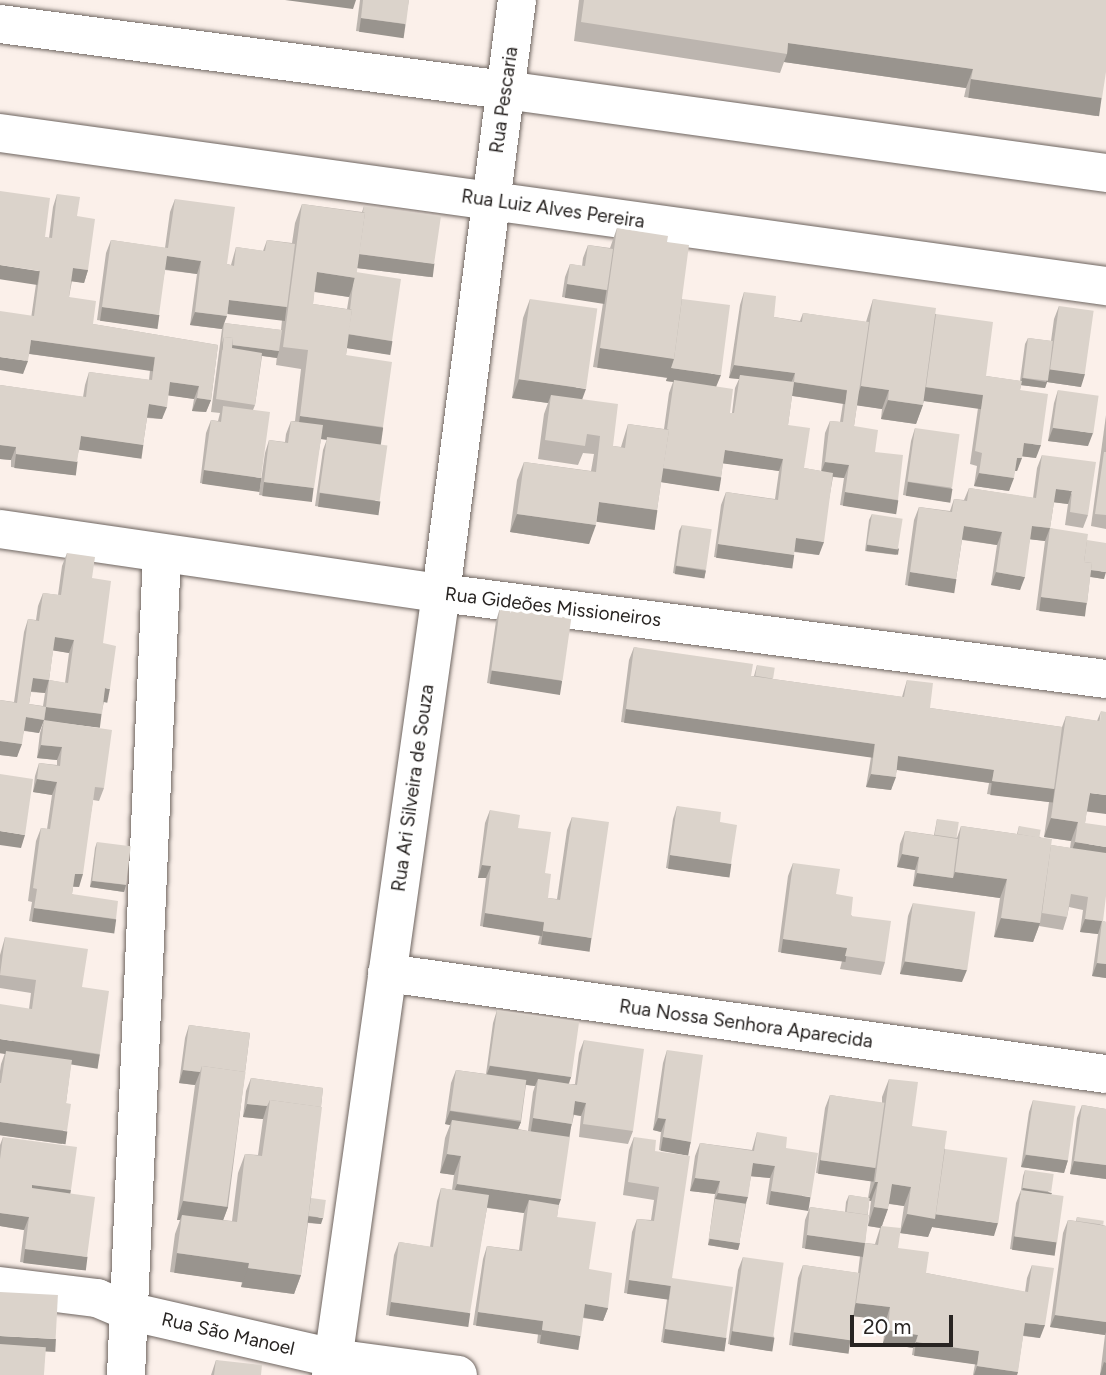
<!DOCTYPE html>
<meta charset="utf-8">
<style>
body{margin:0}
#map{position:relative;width:1106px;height:1375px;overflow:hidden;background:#fbf0ea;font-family:Figtree,sans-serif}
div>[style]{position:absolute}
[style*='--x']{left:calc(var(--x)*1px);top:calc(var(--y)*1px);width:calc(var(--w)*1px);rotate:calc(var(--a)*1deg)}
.roads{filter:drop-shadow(0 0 2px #6e6560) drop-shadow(0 0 2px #6e6560)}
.minor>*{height:38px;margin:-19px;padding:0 19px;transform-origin:19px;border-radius:19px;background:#fff}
.wall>*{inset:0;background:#bcb5af}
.shaded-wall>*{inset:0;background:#99948e;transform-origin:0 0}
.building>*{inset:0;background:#dbd3cb;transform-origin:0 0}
span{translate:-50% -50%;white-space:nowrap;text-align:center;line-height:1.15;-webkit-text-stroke:7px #fff;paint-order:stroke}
.street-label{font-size:19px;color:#282422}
.scale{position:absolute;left:850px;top:1315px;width:103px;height:32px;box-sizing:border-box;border:4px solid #282422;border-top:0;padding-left:9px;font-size:21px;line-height:24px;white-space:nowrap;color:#282422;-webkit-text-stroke:5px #fff;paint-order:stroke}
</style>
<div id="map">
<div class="roads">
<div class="minor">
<div style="--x:0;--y:24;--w:509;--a:7.45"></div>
<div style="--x:505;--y:90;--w:607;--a:7.86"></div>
<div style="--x:0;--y:133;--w:1117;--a:7.88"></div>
<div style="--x:0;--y:529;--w:446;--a:8.3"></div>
<div style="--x:441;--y:593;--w:671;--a:7.37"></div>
<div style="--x:387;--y:973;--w:726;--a:8"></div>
<div style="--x:0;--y:1286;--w:98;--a:7.1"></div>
<div style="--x:97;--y:1298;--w:34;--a:23"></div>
<div style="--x:128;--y:1311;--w:210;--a:12.9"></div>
<div style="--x:333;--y:1358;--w:126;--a:7.7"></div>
<div style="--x:126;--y:1375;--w:821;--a:-87.49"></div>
<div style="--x:331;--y:1375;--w:790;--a:-81.99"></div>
<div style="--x:441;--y:593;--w:598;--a:-82.7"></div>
</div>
</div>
<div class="wall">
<div style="clip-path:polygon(360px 0,409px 0,402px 37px,356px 31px)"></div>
<div style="clip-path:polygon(579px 0,1106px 0,1096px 116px,964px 97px,966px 88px,784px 62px,780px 73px,574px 41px)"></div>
<div style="clip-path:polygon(57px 194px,77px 216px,88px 270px,84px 283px,72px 281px,69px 297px,93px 324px,218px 345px,211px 400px,206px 412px,192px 411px,194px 399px,168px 395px,162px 419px,147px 418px,143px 445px,138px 458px,79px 449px,73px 475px,11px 467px,11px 460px,0 459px,0 385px,83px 397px,85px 385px,89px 372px,149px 380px,150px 370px,29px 354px,23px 374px,36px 284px,45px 237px,49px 238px,53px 207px)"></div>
<div style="clip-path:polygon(evenodd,175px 199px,227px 264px,231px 265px,236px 247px,263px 251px,267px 240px,292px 243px,295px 223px,302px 204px,362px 212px,364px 206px,430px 277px,357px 268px,356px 272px,392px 341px,387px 354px,347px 348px,346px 355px,383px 427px,377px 444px,375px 514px,315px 506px,323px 450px,327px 439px,321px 439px,310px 501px,259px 495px,265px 453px,269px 440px,285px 442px,286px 434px,291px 421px,295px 421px,301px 369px,276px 365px,277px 356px,277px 358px,262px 356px,255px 405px,253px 410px,256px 491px,200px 483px,206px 433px,211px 420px,218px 421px,220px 413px,211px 412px,222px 329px,190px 325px,197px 274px,165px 270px,154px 328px,97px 320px,106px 253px,111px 240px,165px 248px,170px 212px,175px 199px,314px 292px,349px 297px,347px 309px,313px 304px,314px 292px,175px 199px,227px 313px,282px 320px,281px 330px,224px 323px,227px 313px)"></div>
<div style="clip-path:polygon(evenodd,617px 228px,667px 242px,682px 299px,716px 386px,730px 413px,732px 413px,735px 388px,739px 379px,729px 378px,740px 305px,744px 292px,774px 317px,800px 321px,803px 313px,866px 322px,873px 299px,936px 314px,986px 376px,1020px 381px,1025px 344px,1028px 338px,1051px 341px,1054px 319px,1059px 306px,1081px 387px,1047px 382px,1045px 388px,1021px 385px,1020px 390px,1036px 458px,1022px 456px,1017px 471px,1015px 471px,1009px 491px,974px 486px,977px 466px,970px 464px,978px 408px,924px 401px,916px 424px,881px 419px,882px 409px,857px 405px,854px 426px,875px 452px,898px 500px,893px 513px,840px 505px,844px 478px,833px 477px,819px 555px,794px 552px,789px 568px,714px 557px,721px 505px,726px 492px,775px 499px,779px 471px,723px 463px,721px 477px,716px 490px,661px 482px,657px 510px,650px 529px,596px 521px,589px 544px,510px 532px,517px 480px,524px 462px,591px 471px,594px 454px,583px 453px,578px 465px,538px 459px,544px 414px,548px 403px,512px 398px,523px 318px,530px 299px,582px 399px,613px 446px,621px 447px,628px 424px,664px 429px,669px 393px,673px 382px,666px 381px,667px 378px,593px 367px,603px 303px,562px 297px,565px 277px,570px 264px,582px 266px,583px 258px,588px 245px,610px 248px,617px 228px,792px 396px,843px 403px,840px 422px,830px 421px,825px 433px,821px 471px,804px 468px,788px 425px,792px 396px)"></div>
<div style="clip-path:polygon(1058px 390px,1088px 446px,1048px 441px,1054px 403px)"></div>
<div style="clip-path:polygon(1106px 415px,1106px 529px,1091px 526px)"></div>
<div style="clip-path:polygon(915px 428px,952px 489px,948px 502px,903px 495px,911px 441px)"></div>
<div style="clip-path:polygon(1042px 455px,1088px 515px,1083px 528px,1065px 525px,1068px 504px,1054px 502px,1050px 528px,1087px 540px,1104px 579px,1090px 577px,1087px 603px,1082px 616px,1036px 610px,1045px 541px,1030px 539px,1020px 590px,991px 585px,997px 545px,962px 540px,956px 579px,952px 592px,905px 585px,914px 520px,919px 507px,950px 511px,954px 499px,964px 500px,969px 488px,1033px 498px,1037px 468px)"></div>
<div style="clip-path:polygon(872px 514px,899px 549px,896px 555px,865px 551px,869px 520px)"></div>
<div style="clip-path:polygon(682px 525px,706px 571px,704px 578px,673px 573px,679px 531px)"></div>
<div style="clip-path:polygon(evenodd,67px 553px,92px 578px,103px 643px,106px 702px,104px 702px,98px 727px,44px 720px,39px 733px,24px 731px,17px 757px,0 755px,0 700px,14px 702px,24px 632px,28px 619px,36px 620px,38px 606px,43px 593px,58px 595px,62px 566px,67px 553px,53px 650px,69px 653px,65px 683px,49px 680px,53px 650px,67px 553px,31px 692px,45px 693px,43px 706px,29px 704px,31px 692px)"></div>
<div style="clip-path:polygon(500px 608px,562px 681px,558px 694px,487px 683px,496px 621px)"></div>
<div style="clip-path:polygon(634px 647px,751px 676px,754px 676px,757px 665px,773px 679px,902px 697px,907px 680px,930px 708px,1062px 727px,1066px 716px,1097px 721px,1101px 711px,1085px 823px,1103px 921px,1106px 922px,1106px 978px,1092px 976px,1098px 934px,1080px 932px,1083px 910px,1069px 907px,1067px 917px,1063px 930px,1039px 926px,1033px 942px,994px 937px,1000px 898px,913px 886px,915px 870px,897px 867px,900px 844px,905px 831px,934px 835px,937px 819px,957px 838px,961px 826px,1017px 834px,1019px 826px,1040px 837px,1051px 845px,1070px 848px,1071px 841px,1044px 837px,1049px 802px,987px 794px,989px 783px,897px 770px,891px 790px,866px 787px,871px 757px,621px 722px,629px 660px)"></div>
<div style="clip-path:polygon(44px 720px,104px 788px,99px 801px,93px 800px,79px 887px,73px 887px,72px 894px,116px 919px,112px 932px,29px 921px,32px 902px,28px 901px,36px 841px,41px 828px,47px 829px,52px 795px,33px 792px,35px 776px,39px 763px,57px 765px,57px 760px,37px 758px,40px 733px)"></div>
<div style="clip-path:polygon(677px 806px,720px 822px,731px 864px,726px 877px,666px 868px,673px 819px)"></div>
<div style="clip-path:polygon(490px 810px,518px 828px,545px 873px,548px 898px,557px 899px,567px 830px,572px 817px,588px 951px,538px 944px,540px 935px,480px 926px,486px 878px,478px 878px,485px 823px)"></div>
<div style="clip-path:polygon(97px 842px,126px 885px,124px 892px,90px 887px,95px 848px)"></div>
<div style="clip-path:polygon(793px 863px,836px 894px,885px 962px,881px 975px,840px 969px,842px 961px,778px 952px,788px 876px)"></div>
<div style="clip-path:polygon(913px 903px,962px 982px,900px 974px,908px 916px)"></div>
<div style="clip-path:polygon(5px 937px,82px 987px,100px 1054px,95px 1066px,71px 1063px,66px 1103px,62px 1144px,0 1135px,0 1071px,1px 1064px,5px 1053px,29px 1009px,31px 993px,0 988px,0 955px)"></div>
<div style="clip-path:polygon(evenodd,497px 1010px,571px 1077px,569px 1084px,575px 1084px,579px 1053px,584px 1040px,633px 1131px,628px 1144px,579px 1137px,581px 1116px,574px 1115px,572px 1124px,568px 1136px,557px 1217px,589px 1269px,608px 1308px,603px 1321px,583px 1318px,576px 1349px,537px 1343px,538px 1334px,473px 1325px,483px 1259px,487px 1246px,519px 1250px,524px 1213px,487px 1208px,466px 1326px,386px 1315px,394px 1255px,399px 1242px,430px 1247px,437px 1201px,441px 1188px,452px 1190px,454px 1175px,440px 1173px,445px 1138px,450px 1125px,445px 1124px,451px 1083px,456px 1070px,486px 1074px,493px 1023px,497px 1010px,526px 1085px,535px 1086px,533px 1092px,528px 1131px,518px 1129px,521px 1122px,526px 1085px)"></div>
<div style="clip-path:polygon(189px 1025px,250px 1033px,228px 1207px,223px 1220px,232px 1221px,238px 1173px,245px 1154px,258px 1155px,263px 1119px,243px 1117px,246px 1091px,251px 1078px,323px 1088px,311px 1198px,321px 1224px,308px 1223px,301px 1275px,294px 1294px,241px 1287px,242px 1282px,170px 1272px,175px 1234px,180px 1220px,177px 1220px,195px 1085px,179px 1083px,185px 1038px)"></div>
<div style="clip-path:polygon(667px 1050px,691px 1142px,687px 1155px,659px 1150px,661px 1132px,653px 1130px,663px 1063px)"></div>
<div style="clip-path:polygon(evenodd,889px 1079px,912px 1126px,945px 1149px,994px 1236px,932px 1227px,928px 1237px,900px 1233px,904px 1206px,889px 1204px,882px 1226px,898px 1248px,926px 1273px,1025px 1292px,1027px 1278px,1032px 1265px,1040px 1338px,1023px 1336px,1017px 1375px,973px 1375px,975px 1364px,912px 1355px,913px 1348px,883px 1343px,886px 1320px,853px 1316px,850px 1340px,845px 1353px,789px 1345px,798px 1278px,803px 1265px,858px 1273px,860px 1256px,802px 1248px,805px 1220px,810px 1207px,845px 1212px,846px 1202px,849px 1195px,868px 1198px,871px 1180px,871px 1181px,816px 1173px,825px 1108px,830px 1095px,882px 1103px,882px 1097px,889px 1079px,869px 1201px,871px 1201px,868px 1226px,880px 1228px,875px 1244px,865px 1243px,869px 1201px)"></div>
<div style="clip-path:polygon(1033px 1100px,1068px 1160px,1064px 1173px,1021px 1167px,1029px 1112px)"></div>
<div style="clip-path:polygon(1082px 1105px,1106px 1109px,1106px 1179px,1070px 1174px,1077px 1118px)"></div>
<div style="clip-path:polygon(757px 1132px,786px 1148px,807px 1210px,766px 1204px,770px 1178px,751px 1176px,738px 1250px,708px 1245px,715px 1194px,690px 1191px,695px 1156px,700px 1143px,752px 1150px)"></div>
<div style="clip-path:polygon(3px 1137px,71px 1190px,70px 1194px,82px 1270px,20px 1262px,24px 1230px,0 1226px,0 1145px)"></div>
<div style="clip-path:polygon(634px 1137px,655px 1151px,672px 1278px,726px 1338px,721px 1351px,661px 1342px,667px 1299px,624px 1293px,632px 1232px,637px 1219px,651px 1220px,654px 1200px,623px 1195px,629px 1150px)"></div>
<div style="clip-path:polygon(1025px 1170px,1051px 1194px,1052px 1255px,1010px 1249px,1016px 1203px,1021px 1190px,1023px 1176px)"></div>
<div style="clip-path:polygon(1077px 1217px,1106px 1226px,1106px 1375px,1100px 1375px,1105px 1335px,1050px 1327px,1063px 1233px,1068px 1220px,1076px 1221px)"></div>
<div style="clip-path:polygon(743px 1257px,774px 1338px,769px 1351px,728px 1344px,738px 1270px)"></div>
<div style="clip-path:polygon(216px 1360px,261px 1375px,211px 1375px)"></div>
</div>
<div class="shaded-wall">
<div style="clip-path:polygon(285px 0,356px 0,353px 9px)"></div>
<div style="left:361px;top:18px;width:45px;height:14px;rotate:8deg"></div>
<div style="clip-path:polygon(788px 43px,973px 69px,966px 88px,784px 62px,787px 54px)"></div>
<div style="left:971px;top:79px;width:132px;height:19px;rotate:8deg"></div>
<div style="left:358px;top:254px;width:77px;height:14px;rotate:7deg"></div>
<div style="clip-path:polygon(167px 256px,201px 261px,197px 274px,162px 269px)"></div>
<div style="left:0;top:265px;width:40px;height:14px;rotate:9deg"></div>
<div style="clip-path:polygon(73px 268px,88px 270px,84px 283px,69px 281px)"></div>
<div style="clip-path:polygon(317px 272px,356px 278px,349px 297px,310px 291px)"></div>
<div style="left:567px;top:284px;width:40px;height:14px;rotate:9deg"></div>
<div style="left:229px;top:300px;width:58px;height:14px;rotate:7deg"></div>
<div style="left:102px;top:307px;width:58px;height:14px;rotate:8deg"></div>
<div style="clip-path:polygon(195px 312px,227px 316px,222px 329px,190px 325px)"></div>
<div style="left:347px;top:334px;width:46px;height:14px;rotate:9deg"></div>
<div style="left:31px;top:340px;width:125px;height:14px;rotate:8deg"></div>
<div style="clip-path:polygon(223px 344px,279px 351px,277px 358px,222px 350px)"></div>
<div style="left:600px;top:348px;width:75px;height:20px;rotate:8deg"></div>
<div style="clip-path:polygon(0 357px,28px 361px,23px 374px,0 370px)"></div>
<div style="clip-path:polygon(734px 365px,795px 373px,790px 386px,740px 375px,739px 379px,729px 378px)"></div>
<div style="clip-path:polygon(671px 368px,721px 375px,716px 387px,666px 381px)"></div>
<div style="clip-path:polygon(1050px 369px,1085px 374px,1081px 387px,1047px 382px,1045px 388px,1020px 385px,1022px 378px,1046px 382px)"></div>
<div style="clip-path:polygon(519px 379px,586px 389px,579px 408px,551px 395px,548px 403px,512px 398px)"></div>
<div style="clip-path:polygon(170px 382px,199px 386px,194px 399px,165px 395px)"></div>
<div style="left:794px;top:382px;width:54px;height:14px;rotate:9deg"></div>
<div style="clip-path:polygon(861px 386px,889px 390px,882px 409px,854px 405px)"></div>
<div style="left:924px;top:387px;width:60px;height:14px;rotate:8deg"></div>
<div style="clip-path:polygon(197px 398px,211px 400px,206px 412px,192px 411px)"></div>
<div style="clip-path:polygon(888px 400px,923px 405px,916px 424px,881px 419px)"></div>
<div style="clip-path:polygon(149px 404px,167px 407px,162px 419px,144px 417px)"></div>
<div style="left:300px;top:416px;width:84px;height:20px;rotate:8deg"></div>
<div style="clip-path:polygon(1053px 428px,1093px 433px,1088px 446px,1048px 441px)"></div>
<div style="left:81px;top:436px;width:63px;height:14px;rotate:8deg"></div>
<div style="clip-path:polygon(1024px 443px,1041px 445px,1036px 458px,1019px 456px)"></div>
<div style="clip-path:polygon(0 445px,16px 447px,11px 460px,0 459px)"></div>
<div style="clip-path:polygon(725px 450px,783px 459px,779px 471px,720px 463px)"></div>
<div style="left:16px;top:454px;width:62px;height:14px;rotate:7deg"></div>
<div style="clip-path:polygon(1017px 458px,1022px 458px,1017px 471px,1012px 471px)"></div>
<div style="clip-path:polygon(825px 462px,849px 465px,844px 478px,820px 475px)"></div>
<div style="left:661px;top:468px;width:61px;height:14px;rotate:9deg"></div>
<div style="left:204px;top:470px;width:58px;height:14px;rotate:8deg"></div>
<div style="clip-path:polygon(979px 473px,1014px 478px,1009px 491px,974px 486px)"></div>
<div style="left:264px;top:482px;width:50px;height:14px;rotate:7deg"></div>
<div style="left:908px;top:482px;width:45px;height:14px;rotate:9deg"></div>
<div style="clip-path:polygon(1056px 489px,1072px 491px,1068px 504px,1051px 502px)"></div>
<div style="left:845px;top:492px;width:54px;height:14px;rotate:9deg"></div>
<div style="left:320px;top:493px;width:61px;height:14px;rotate:8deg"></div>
<div style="left:599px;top:502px;width:59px;height:20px;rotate:8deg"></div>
<div style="clip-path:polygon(517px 514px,596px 525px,589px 544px,510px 532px)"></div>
<div style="clip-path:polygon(964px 526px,1002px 532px,997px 545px,959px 539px)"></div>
<div style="clip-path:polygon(1032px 526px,1050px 528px,1045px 541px,1027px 539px)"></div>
<div style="clip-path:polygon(796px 538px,824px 542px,819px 555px,791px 551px)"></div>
<div style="left:718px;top:544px;width:77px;height:14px;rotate:8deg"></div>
<div style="left:867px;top:545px;width:32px;height:6px;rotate:7deg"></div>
<div style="left:676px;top:566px;width:30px;height:8px;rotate:9deg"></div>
<div style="clip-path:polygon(1082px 569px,1106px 572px,1104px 579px,1079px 575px)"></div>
<div style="left:910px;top:572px;width:47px;height:14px;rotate:9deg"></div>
<div style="clip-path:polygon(996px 572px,1025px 577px,1020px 590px,991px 585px)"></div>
<div style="left:1041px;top:597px;width:46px;height:14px;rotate:7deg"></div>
<div style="clip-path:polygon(55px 637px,74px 640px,69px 653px,50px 650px)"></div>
<div style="left:492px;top:670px;width:71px;height:14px;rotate:9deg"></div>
<div style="clip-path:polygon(33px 678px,49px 680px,45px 693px,28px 691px)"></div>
<div style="left:105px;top:688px;width:5px;height:14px;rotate:11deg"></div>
<div style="left:46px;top:707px;width:56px;height:14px;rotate:7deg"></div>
<div style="left:626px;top:709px;width:251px;height:14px;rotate:8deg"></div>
<div style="clip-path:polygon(26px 717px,44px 720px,39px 733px,21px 730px)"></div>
<div style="clip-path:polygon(0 741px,22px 744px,17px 757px,0 755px)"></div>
<div style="clip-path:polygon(41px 745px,62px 747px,57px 760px,37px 758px)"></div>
<div style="left:898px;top:756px;width:97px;height:14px;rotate:8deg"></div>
<div style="clip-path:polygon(871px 774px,896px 777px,891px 790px,866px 787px)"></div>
<div style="clip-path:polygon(37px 779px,57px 782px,52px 795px,33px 792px)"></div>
<div style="left:992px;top:781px;width:63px;height:14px;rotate:7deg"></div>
<div style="clip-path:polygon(1090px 793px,1106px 795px,1106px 814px,1083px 811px)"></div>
<div style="clip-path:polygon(1051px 818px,1078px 822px,1071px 841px,1044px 837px)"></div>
<div style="clip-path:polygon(0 831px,25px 835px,21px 848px,0 845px)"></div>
<div style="clip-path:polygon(1075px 842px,1106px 847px,1106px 866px,1068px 861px)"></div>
<div style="clip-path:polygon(902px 854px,919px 857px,915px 870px,897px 867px)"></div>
<div style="left:670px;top:855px;width:62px;height:14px;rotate:8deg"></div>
<div style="clip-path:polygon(482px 865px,491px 866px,486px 878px,478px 878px)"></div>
<div style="clip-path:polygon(955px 872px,1007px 879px,1000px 898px,913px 886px,917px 873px,953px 878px)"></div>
<div style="clip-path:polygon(75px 874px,83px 874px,79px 887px,70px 886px)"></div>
<div style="clip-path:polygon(92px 881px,126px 885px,124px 892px,90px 887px)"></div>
<div style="left:34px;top:908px;width:83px;height:14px;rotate:8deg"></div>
<div style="left:485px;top:913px;width:60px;height:14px;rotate:9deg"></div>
<div style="clip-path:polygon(1001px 918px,1040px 923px,1033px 942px,994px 937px)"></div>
<div style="clip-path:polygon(1085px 919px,1102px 921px,1098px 934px,1080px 932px)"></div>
<div style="left:543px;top:931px;width:49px;height:14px;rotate:8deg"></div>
<div style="left:783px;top:939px;width:65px;height:14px;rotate:8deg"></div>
<div style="clip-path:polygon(905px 961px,967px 970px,962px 982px,900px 974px)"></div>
<div style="clip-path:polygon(1097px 963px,1106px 964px,1106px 978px,1092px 976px)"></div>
<div style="left:0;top:1039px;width:101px;height:14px;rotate:9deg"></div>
<div style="clip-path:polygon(490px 1066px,571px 1077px,566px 1090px,538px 1079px,535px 1086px,485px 1079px)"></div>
<div style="clip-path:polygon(183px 1070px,200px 1072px,195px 1085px,179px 1083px)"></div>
<div style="clip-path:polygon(575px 1101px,586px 1103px,581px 1116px,571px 1114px)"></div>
<div style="clip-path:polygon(247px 1104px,267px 1106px,263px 1119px,243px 1117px)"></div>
<div style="clip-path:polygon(450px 1111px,521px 1122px,516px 1134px,452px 1120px,450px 1125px,445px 1124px)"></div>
<div style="left:533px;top:1118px;width:39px;height:14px;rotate:9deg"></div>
<div style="clip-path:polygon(658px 1118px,666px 1119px,661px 1132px,653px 1130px)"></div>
<div style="left:0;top:1122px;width:68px;height:13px;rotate:8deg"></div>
<div style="left:663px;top:1137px;width:28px;height:14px;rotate:10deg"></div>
<div style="clip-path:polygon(447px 1154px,461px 1156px,454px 1175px,440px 1173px)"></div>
<div style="clip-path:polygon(1026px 1155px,1068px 1160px,1064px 1173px,1021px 1167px)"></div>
<div style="left:820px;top:1160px;width:56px;height:14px;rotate:8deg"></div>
<div style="clip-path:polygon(1074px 1161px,1106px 1165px,1106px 1179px,1070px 1174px)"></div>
<div style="clip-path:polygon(753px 1163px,775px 1166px,770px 1178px,748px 1176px)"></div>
<div style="clip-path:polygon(695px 1178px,720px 1181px,715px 1194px,690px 1191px)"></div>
<div style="clip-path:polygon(875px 1182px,878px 1182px,871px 1201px,868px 1200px)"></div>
<div style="clip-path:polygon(457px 1184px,561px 1199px,554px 1218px,529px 1200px,524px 1213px,450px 1202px)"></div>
<div style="clip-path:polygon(892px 1184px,911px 1187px,904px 1206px,885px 1203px)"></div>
<div style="left:32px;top:1185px;width:39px;height:14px;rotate:7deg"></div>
<div style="clip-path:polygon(1023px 1188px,1052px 1193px,1049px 1199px,1020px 1195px)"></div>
<div style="left:771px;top:1191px;width:40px;height:14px;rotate:9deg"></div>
<div style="clip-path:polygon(718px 1193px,748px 1197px,743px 1210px,715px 1199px)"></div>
<div style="clip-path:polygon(183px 1201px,228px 1207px,221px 1226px,182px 1215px,180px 1220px,177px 1220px)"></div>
<div style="clip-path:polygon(874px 1207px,888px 1209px,881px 1228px,868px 1226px)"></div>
<div style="clip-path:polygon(0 1213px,29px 1217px,24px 1230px,0 1226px)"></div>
<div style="clip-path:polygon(907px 1214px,934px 1214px,998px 1223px,994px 1236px,932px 1227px,928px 1237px,900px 1233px)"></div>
<div style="clip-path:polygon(306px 1216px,323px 1218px,321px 1224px,303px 1222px)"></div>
<div style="left:807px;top:1235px;width:59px;height:14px;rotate:8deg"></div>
<div style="left:1014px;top:1236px;width:43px;height:14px;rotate:8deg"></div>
<div style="clip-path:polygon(710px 1239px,740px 1243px,738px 1250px,708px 1245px)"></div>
<div style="left:25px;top:1249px;width:63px;height:14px;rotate:7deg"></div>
<div style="left:177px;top:1253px;width:73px;height:20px;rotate:8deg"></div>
<div style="clip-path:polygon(248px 1268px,301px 1275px,294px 1294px,241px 1287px)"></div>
<div style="left:629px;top:1280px;width:42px;height:14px;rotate:8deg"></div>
<div style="left:391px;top:1302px;width:80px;height:14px;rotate:8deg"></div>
<div style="clip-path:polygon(856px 1303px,890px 1307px,886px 1320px,851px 1316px)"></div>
<div style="clip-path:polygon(585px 1304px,608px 1308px,603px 1321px,581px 1317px)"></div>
<div style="left:478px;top:1312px;width:66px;height:14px;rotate:8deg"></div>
<div style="clip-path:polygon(1055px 1315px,1106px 1322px,1106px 1332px,1105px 1335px,1050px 1327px)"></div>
<div style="clip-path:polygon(1025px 1323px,1045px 1325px,1040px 1338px,1020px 1335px)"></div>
<div style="left:665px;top:1329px;width:62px;height:14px;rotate:8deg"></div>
<div style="left:542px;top:1330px;width:39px;height:14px;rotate:9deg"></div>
<div style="clip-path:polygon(888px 1330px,918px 1335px,913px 1348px,883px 1343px)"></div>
<div style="left:732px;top:1331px;width:43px;height:14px;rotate:9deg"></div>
<div style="left:794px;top:1332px;width:57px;height:14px;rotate:8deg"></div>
<div style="left:0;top:1336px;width:56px;height:13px;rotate:3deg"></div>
<div style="left:916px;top:1342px;width:64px;height:14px;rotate:8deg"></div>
<div style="clip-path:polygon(1104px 1362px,1106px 1363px,1106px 1375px,1100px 1375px)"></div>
<div style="clip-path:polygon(977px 1366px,1018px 1372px,1017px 1375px,974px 1375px)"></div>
</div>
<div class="building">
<div style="clip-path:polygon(363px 0,409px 0,406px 24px,361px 18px)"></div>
<div style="clip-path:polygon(584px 0,1106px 0,1106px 72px,1102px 98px,971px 79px,973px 69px,788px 43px,787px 54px,581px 22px)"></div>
<div style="clip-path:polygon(0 191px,50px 198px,45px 237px,52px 238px,57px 194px,80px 197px,77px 216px,95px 219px,88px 270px,73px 268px,69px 297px,96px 301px,93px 324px,218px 345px,211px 400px,197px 398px,199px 386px,170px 382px,167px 407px,149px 404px,143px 445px,81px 436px,77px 462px,16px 454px,16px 447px,0 445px,0 385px,86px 397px,89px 372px,152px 380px,155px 357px,31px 340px,28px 361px,0 357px,0 311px,34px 316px,40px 271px,0 265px)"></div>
<div style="clip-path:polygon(175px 199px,235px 207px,227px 264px,234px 266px,236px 247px,265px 251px,267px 240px,295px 244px,287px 307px,229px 300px,227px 316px,195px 312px,201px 261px,167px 256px,159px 315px,102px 307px,111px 240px,168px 248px)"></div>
<div style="clip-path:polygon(302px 204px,365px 213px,356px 278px,317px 272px,313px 304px,352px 310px,346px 355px,392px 362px,383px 427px,300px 416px,308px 350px,283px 347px)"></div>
<div style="clip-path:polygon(364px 206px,441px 216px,434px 264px,359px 254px,365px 213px,363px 212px)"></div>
<div style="clip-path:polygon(617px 228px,668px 236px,667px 242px,689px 245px,674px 359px,600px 348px)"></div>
<div style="clip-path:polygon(588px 245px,613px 249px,607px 290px,567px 284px,570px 264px,585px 266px)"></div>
<div style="clip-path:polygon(356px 272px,401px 279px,392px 341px,348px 334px,352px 310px,350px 309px,353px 285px)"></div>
<div style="clip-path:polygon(744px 292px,776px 296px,774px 317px,802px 322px,803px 313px,869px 322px,854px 426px,878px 430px,875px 452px,903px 455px,898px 500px,845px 492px,849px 465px,825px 462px,830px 421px,843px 422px,847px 390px,794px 382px,788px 425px,810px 428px,804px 468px,833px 473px,824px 542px,796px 538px,794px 555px,718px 544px,726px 492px,778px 500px,783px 459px,725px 450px,721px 477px,663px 468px,669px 430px,667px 429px,674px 380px,733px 389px,730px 413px,734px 413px,740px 375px,794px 382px,795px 373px,734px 365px)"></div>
<div style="left:530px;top:299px;width:68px;height:81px;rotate:8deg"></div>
<div style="clip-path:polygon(682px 299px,730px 305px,721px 375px,671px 368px,674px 359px)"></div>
<div style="clip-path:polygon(873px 299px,936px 308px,923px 405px,888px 400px,889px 390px,861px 386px)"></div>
<div style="left:1059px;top:306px;width:35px;height:64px;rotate:8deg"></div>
<div style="clip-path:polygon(936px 314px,993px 322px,986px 376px,1022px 381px,1020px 390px,1048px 394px,1041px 445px,1024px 443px,1022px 458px,1017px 458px,1014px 478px,979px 473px,982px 453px,975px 451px,983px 395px,926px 387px)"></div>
<div style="clip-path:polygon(224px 323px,282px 330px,279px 351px,233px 345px,233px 338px,224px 337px,222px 343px)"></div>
<div style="clip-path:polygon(224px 337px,233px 338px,232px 348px,262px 353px,255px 405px,216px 399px)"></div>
<div style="left:1028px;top:338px;width:25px;height:40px;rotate:7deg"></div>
<div style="left:1058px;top:390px;width:41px;height:38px;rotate:8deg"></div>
<div style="clip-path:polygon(551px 395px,618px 404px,613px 446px,625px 448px,628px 424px,669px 430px,657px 510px,599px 502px,596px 525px,517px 514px,524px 462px,596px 472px,600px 436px,587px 434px,585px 446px,545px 440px)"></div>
<div style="clip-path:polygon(223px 406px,270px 412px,261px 478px,204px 470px,211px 420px,221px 422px)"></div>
<div style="clip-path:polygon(291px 421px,323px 425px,314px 488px,264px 482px,269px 440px,288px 443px)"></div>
<div style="left:915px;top:428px;width:45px;height:54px;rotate:8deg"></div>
<div style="left:327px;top:437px;width:61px;height:56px;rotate:8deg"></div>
<div style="clip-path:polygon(1104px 452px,1106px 452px,1106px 515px,1095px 514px)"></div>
<div style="clip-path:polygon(1042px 455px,1096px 462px,1088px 515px,1070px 512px,1072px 491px,1056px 489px,1050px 528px,1032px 526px,1025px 577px,996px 572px,1002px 532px,964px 526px,956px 579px,910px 572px,919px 507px,952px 512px,954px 499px,967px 501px,969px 488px,1036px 498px)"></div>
<div style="left:872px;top:514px;width:31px;height:31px;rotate:9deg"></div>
<div style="left:682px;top:525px;width:30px;height:41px;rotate:8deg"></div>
<div style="clip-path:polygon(1050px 528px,1088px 534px,1084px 562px,1092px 563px,1087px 603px,1041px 597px)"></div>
<div style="clip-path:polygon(1087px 540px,1106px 543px,1106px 572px,1091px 570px,1092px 563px,1084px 562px)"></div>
<div style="clip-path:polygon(evenodd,67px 553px,95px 557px,92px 578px,111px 581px,103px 643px,116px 646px,110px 689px,105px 688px,102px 714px,46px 707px,44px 720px,26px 717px,22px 744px,0 741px,0 700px,17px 703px,28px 619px,39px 621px,43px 593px,61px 595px,67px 553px,55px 637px,74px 640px,68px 683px,49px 680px,55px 637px,67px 553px,33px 678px,49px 680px,46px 707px,29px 704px,33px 678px)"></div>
<div style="left:500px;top:608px;width:72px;height:63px;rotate:8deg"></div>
<div style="clip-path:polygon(634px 647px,753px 664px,751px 676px,904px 697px,907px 680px,933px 683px,930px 708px,1062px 727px,1054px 789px,992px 781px,994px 770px,898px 756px,896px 777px,871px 774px,875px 744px,626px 709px)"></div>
<div style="left:757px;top:665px;width:18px;height:11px;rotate:9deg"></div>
<div style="clip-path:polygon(1101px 711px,1106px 712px,1106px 795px,1090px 793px,1085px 823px,1106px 826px,1106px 847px,1075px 842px,1078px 822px,1051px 818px,1066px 716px,1100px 721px)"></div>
<div style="clip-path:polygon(44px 720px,112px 730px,104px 788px,95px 787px,83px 874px,75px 874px,72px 894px,118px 901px,116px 919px,34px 908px,37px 889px,33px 888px,41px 828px,50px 829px,57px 782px,37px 779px,39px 763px,60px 766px,62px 747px,41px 745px)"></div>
<div style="clip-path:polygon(0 774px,33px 779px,25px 835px,0 831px)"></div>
<div style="clip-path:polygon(677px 806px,721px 812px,720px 822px,737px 825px,731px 864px,670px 855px)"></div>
<div style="clip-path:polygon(490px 810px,520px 815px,518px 828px,551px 832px,545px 873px,551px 874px,548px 898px,560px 900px,572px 817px,609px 822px,592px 938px,543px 931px,544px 922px,485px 913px,491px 866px,482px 865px)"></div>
<div style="left:937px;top:819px;width:22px;height:16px;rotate:8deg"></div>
<div style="clip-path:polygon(961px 826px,1052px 839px,1040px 923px,1001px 918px,1007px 879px,955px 872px)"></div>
<div style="left:1019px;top:826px;width:22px;height:8px;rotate:10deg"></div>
<div style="clip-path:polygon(905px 831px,958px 839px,953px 878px,917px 873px,919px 857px,902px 854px)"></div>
<div style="left:97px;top:842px;width:34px;height:39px;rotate:7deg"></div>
<div style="clip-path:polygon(1051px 845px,1106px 853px,1106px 896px,1103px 921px,1106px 922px,1106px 964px,1097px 963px,1102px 921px,1085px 919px,1088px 897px,1071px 894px,1067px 917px,1042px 913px)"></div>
<div style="clip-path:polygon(793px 863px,840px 869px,836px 894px,853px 897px,851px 916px,891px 921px,885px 962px,845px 956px,847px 948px,783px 939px)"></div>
<div style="left:913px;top:903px;width:63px;height:59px;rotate:8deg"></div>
<div style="clip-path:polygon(5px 937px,88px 949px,82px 987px,109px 991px,100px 1054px,0 1039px,0 1004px,32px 1009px,36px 980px,0 975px)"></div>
<div style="left:497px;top:1010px;width:83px;height:56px;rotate:8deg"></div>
<div style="clip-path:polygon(189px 1025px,250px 1033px,245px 1072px,202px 1066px,200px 1072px,183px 1070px)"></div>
<div style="clip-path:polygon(584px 1040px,644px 1049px,633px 1131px,583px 1124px,586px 1103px,575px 1101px,572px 1124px,533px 1118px,538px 1079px,577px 1085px)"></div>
<div style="clip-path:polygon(667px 1050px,703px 1055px,691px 1142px,663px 1137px,666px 1119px,658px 1118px)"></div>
<div style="clip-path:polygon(6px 1051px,72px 1060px,66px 1103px,71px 1104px,67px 1131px,0 1122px,0 1083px,1px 1083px)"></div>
<div style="left:202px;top:1066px;width:44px;height:136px;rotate:8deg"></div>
<div style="left:456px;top:1070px;width:71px;height:41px;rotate:8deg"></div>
<div style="clip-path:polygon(251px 1078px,323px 1088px,321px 1107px,270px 1100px,267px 1106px,247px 1104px)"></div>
<div style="clip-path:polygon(889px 1079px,918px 1082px,912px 1126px,947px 1131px,935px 1219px,907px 1214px,911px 1187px,892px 1184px,888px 1209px,874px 1207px,878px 1182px,875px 1182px)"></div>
<div style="left:830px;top:1095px;width:55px;height:66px;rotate:8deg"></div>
<div style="clip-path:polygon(270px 1100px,322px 1107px,301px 1275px,248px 1268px,249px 1263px,177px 1253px,182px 1215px,237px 1222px,245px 1154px,262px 1156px)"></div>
<div style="left:1033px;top:1100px;width:43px;height:55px;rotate:8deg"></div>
<div style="clip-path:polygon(1082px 1105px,1106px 1109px,1106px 1165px,1074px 1161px)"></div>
<div style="clip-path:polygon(452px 1120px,570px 1137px,561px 1199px,457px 1184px,461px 1156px,447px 1154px)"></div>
<div style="clip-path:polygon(757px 1132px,787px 1137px,786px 1148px,818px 1153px,811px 1197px,771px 1191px,775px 1166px,753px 1163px,748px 1197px,718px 1193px,720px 1181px,695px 1178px,700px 1143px,754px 1151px)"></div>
<div style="clip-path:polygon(3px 1137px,77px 1147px,71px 1190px,32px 1185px,32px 1188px,95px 1197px,87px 1257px,25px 1249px,29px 1217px,0 1213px,0 1159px)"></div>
<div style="clip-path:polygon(634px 1137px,656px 1140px,655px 1151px,690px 1156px,672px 1278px,733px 1287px,726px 1338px,665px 1329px,671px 1286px,629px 1280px,637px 1219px,654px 1221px,659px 1187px,628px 1182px)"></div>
<div style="left:945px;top:1149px;width:63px;height:66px;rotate:8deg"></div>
<div style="left:1025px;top:1170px;width:29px;height:18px;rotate:8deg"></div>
<div style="clip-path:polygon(441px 1188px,489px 1195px,470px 1313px,391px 1302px,399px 1242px,433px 1247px)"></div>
<div style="left:1021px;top:1190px;width:43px;height:47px;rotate:8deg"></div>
<div style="left:849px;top:1195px;width:21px;height:17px;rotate:8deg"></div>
<div style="left:311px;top:1198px;width:15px;height:18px;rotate:8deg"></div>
<div style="left:715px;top:1199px;width:31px;height:40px;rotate:9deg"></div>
<div style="clip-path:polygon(529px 1200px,559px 1205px,557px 1217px,596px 1222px,589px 1269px,612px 1273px,608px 1308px,585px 1304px,581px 1336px,542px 1330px,543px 1321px,478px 1312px,487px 1246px,522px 1251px)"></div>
<div style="clip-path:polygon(810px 1207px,869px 1215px,865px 1243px,878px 1245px,881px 1226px,901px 1228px,898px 1248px,929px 1252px,926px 1273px,1028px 1292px,1032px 1265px,1054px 1268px,1045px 1325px,1025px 1323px,1018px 1372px,977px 1366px,979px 1351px,916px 1342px,918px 1335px,888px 1330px,890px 1307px,856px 1303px,865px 1243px,807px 1235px)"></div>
<div style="left:1077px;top:1217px;width:27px;height:4px;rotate:8deg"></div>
<div style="clip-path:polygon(1068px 1220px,1106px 1226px,1106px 1322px,1055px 1315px)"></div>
<div style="left:743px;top:1257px;width:41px;height:75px;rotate:8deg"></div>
<div style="left:803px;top:1265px;width:57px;height:68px;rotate:8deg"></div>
<div style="left:0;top:1292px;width:58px;height:44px;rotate:3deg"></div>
<div style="left:0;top:1344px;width:46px;height:31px;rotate:4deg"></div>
<div style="clip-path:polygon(216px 1360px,262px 1365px,261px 1375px,214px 1375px)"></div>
</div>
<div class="street-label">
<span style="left:504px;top:100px;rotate:-82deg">Rua Pescaria</span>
<span style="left:553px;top:209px;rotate:8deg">Rua Luiz Alves Pereira</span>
<span style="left:553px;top:607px;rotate:7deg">Rua Gideões Missioneiros</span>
<span style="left:413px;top:788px;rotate:-82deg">Rua Ari Silveira de Souza</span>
<span style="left:746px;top:1024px;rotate:8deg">Rua Nossa Senhora Aparecida</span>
<span style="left:228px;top:1334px;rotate:13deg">Rua São Manoel</span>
</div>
<div class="scale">20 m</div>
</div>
